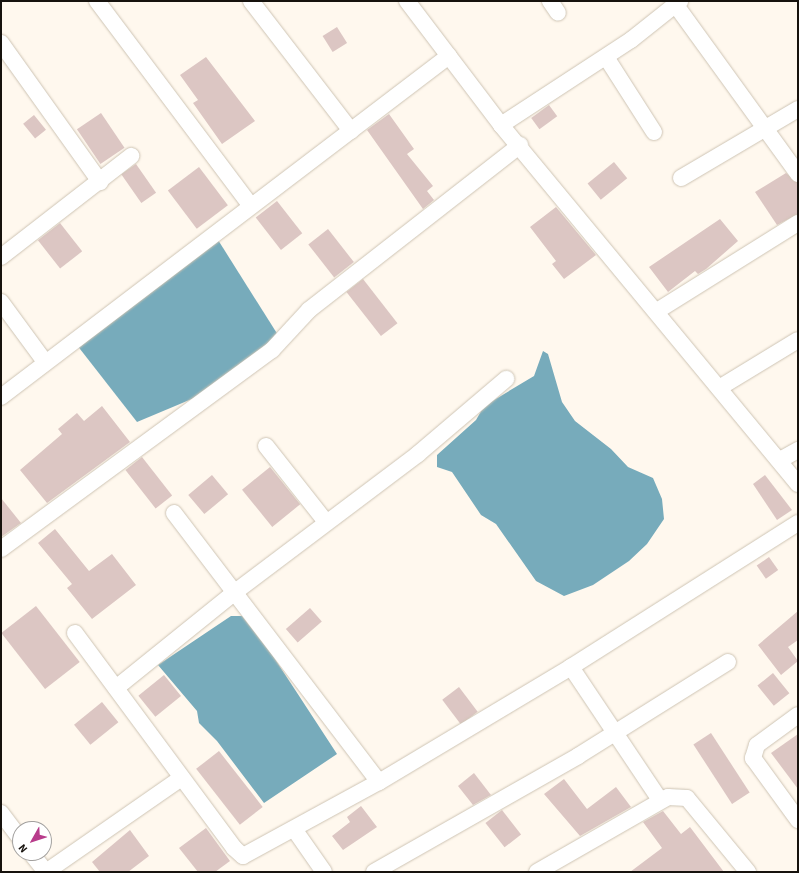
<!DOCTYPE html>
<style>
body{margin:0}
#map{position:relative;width:799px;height:873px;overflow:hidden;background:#fff8ee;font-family:"Source Sans 3",sans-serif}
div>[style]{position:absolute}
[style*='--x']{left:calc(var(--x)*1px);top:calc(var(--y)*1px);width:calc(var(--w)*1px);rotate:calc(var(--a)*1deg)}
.water>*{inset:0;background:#77abbb}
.building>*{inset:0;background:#dcc6c3;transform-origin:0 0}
.roads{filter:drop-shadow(0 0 1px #cec4b4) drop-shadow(0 0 1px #cec4b4)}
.street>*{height:16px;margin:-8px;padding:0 8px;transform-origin:8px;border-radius:8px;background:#fff}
span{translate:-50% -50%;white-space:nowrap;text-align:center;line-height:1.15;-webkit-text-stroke:3px #fff;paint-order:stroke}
.frame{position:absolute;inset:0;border:2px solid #16120d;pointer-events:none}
.north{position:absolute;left:12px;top:821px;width:40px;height:40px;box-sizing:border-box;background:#fff;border:1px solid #a2a09e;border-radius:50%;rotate:231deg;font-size:11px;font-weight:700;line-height:16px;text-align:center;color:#16120d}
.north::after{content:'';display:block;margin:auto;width:14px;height:18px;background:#b83c8b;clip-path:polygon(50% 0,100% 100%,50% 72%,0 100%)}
</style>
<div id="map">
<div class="water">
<div style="clip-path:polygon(213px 232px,278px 335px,218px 388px,137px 422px,73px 340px)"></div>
<div style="clip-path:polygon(543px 351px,548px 354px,562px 402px,575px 421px,611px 449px,628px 467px,653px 478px,662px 499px,664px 519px,647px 544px,629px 561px,593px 585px,564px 596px,536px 581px,496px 524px,481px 515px,452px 472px,437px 467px,437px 455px,476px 420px,484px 406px,534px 376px)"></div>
<div style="clip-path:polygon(231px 616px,242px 616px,273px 656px,337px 754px,264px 803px,217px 741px,199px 723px,197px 711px,158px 665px)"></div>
</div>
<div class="building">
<div style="left:337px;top:27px;width:19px;height:17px;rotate:58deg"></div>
<div style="clip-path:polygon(206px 57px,255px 121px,222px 144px,193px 103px,198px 100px,180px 75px)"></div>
<div style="left:549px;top:105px;width:14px;height:22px;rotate:54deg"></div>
<div style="left:101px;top:113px;width:42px;height:29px;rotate:56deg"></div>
<div style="clip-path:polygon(389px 114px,414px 149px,407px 154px,433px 186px,427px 191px,434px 200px,423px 209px,367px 130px)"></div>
<div style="left:34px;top:115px;width:19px;height:14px;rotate:51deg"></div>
<div style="left:614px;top:162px;width:21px;height:34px;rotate:51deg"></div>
<div style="left:136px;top:164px;width:35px;height:18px;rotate:55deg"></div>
<div style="left:199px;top:167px;width:48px;height:39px;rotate:53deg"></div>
<div style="clip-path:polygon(786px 173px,798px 183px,798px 214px,777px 225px,755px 192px)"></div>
<div style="left:277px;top:201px;width:41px;height:27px;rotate:52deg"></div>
<div style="clip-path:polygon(556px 207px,596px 255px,564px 279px,552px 264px,556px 261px,530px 227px)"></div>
<div style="clip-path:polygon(720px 219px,738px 241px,706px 269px,698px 274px,695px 271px,668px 292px,649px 267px)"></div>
<div style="left:60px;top:223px;width:36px;height:28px;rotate:52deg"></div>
<div style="left:328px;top:229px;width:42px;height:25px;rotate:52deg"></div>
<div style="left:363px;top:279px;width:56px;height:21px;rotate:52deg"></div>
<div style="clip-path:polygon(102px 406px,130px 442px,47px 503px,20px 470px,62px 434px,58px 429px,77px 413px,84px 421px)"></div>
<div style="left:142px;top:457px;width:49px;height:21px;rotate:52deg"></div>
<div style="left:270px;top:467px;width:48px;height:36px;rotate:51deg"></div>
<div style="left:212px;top:475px;width:25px;height:31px;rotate:50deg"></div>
<div style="clip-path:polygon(765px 475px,792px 510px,777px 520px,753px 484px)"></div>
<div style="clip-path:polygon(1px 498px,21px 523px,1px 537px)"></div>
<div style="clip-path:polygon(55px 529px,89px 571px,112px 554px,136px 585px,92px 619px,67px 588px,72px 584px,38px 543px)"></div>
<div style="left:769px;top:557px;width:16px;height:15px;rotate:55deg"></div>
<div style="left:36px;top:606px;width:71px;height:44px;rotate:52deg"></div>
<div style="left:310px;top:608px;width:18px;height:32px;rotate:49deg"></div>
<div style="clip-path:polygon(798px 611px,798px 640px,788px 647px,798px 661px,781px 675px,758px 645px)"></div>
<div style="left:773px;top:673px;width:26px;height:20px;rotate:51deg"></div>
<div style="left:164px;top:675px;width:27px;height:33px;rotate:51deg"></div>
<div style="left:459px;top:687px;width:31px;height:21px;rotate:53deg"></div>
<div style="left:102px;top:702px;width:26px;height:36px;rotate:51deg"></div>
<div style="left:711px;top:733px;width:71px;height:21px;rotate:57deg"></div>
<div style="clip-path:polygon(798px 734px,798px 789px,771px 753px)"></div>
<div style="left:219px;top:751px;width:71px;height:29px;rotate:52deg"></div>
<div style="clip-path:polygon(474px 773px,491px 795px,473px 805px,458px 786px)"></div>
<div style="clip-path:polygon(564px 779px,587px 809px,616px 787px,631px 807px,580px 836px,544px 794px)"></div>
<div style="clip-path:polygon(361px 806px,377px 827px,343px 850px,332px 836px,350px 822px,347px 817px)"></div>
<div style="left:502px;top:810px;width:31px;height:21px;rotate:52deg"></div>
<div style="clip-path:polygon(663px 811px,681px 834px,690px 827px,724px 872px,630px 872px,662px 848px,643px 822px)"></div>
<div style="clip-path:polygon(206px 828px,230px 861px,215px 872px,198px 872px,179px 848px)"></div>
<div style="clip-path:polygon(130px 830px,149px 856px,128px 872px,100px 872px,92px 862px)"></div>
</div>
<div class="roads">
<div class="street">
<div style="--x:97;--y:1;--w:255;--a:53.1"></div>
<div style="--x:251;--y:1;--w:164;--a:52.4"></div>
<div style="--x:407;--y:1;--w:156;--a:52.8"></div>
<div style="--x:501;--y:125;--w:466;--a:50.4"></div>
<div style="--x:550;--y:1;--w:14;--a:56"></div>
<div style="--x:675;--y:4;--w:210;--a:54.1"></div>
<div style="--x:1;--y:43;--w:171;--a:54.5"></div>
<div style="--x:606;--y:57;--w:89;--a:57.4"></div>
<div style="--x:501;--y:125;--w:155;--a:-33.2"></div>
<div style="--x:631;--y:40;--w:63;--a:-38.5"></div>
<div style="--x:681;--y:178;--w:136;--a:-30.5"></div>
<div style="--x:1;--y:257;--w:165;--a:-37.8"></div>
<div style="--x:1;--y:302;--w:74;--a:53.7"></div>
<div style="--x:657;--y:311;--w:166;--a:-32"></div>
<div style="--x:719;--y:388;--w:92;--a:-31.3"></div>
<div style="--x:1;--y:397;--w:563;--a:-37.28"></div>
<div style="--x:266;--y:446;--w:97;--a:51.7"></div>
<div style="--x:780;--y:460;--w:21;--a:-29"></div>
<div style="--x:174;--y:513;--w:338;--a:52.7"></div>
<div style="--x:1;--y:549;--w:336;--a:-36.3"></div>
<div style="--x:272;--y:350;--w:54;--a:-47.2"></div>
<div style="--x:309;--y:310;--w:268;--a:-38"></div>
<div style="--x:75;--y:633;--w:267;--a:53.5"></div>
<div style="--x:234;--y:848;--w:12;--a:42"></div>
<div style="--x:243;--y:856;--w:155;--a:-28.6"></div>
<div style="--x:379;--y:782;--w:224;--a:-30.9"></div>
<div style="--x:571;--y:667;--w:269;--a:-32.4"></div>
<div style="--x:571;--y:667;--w:160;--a:56.2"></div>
<div style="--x:116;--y:688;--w:153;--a:-38.9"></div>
<div style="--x:235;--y:592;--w:229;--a:-37"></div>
<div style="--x:418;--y:454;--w:116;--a:-40.4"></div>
<div style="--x:798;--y:715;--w:51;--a:143.8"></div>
<div style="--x:757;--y:745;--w:14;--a:107"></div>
<div style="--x:753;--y:758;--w:77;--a:54"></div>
<div style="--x:1;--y:813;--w:31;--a:53"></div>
<div style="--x:294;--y:829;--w:52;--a:55.1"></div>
<div style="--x:31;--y:853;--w:24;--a:52"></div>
<div style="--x:46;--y:872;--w:165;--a:-34.8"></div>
<div style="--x:374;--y:872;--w:235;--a:-29.6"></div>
<div style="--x:578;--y:756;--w:177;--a:-32.1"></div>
<div style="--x:537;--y:872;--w:151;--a:-29.8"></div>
<div style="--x:668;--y:797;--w:19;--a:3"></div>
<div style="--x:687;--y:798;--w:96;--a:50.5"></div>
</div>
</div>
<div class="frame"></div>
<div class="north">N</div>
</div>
